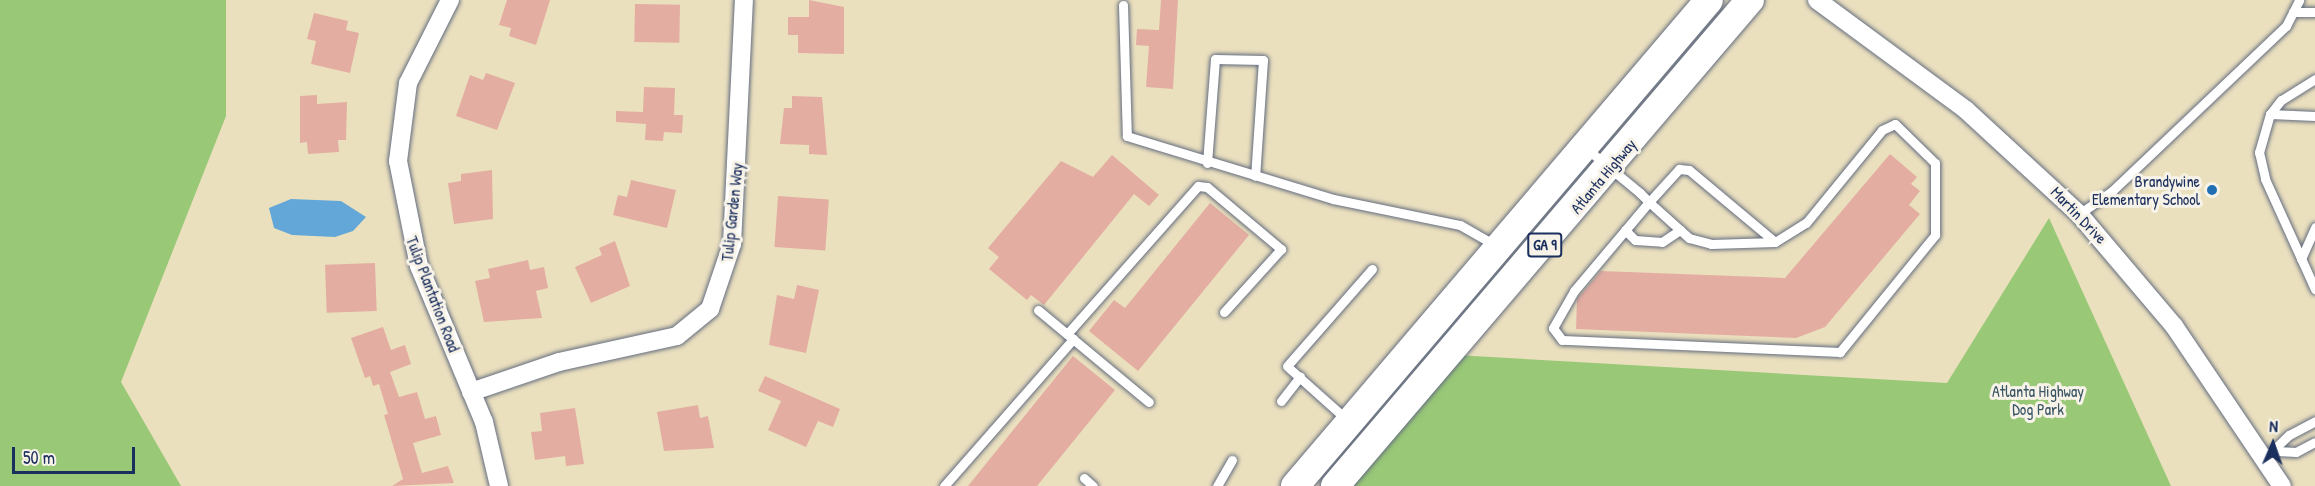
<!DOCTYPE html>
<style>
body{margin:0}
#map{position:relative;width:2315px;height:486px;overflow:hidden;background:#ebe0be;font-family:"Patrick Hand",sans-serif}
div>[style]{position:absolute}
[style*='--x']{left:calc(var(--x)*1px);top:calc(var(--y)*1px);width:calc(var(--w)*1px);rotate:calc(var(--a)*1deg)}
.green>*{inset:0;background:#99c877}
.water>*{inset:0;background:#63a7d8}
.building>*{inset:0;background:#e3ada1;transform-origin:0 0}
.roads{filter:drop-shadow(0 0 2px #646d80) drop-shadow(0 0 2px #646d80)}
.service>*{height:9px;margin:-4.5px;padding:0 4.5px;transform-origin:4.5px;border-radius:4.5px;background:#fff}
.minor>*{height:18px;margin:-9px;padding:0 9px;transform-origin:9px;border-radius:9px;background:#fff}
.primary>*{height:28px;margin:-14px;padding:0 14px;transform-origin:14px;border-radius:14px;background:#fff}
.dots>*{width:16px;height:16px;translate:-50% -50%;box-sizing:border-box;border:3px solid #f7f3e8;border-radius:50%}
span{translate:-50% -50%;white-space:nowrap;text-align:center;line-height:1.15;-webkit-text-stroke:6px #f7f3e8;paint-order:stroke}
.shield-label span{padding:2px 4px;background:#f7f3e8;border:2px solid;border-radius:4px;-webkit-text-stroke-width:0}
.shield-label{font-size:15px;color:#1b2f5e;font-weight:700}
.street-label{font-size:16px;color:#1b2f5e}
.poi-label{font-size:16px;color:#1b2f5e}
.right{translate:-100% -50%;text-align:right}
.park-label{font-size:16px;color:#3a5564}
.north{position:absolute;left:2243px;top:414px;width:60px;height:60px;-webkit-text-stroke:4px #f7f3e8;paint-order:stroke;rotate:2deg;font-size:16px;font-weight:700;line-height:24px;text-align:center;color:#1b2f5e}
.north::after{content:'';display:block;margin:auto;width:21px;height:27px;background:#1b2f5e;clip-path:polygon(50% 0,100% 100%,50% 72%,0 100%)}
.scale{position:absolute;left:12px;top:447px;width:123px;height:27px;box-sizing:border-box;border:3px solid #1b2f5e;border-top:0;padding-left:8px;font-size:18px;line-height:21px;white-space:nowrap;color:#1b2f5e;-webkit-text-stroke:4px #f7f3e8;paint-order:stroke}
</style>
<div id="map">
<div class="green">
<div style="clip-path:polygon(0 0,226px 0,226px 116px,121px 382px,181px 486px,0 486px)"></div>
<div style="clip-path:polygon(2049px 218px,2171px 486px,1344px 486px,1455px 355px,1947px 383px)"></div>
</div>
<div class="water">
<div style="clip-path:polygon(291px 199px,341px 201px,366px 217px,353px 231px,335px 237px,292px 235px,274px 228px,269px 208px)"></div>
</div>
<div class="building">
<div style="clip-path:polygon(507px 0,550px 0,536px 45px,509px 36px,511px 28px,499px 25px)"></div>
<div style="clip-path:polygon(809px 0,844px 7px,844px 54px,798px 53px,798px 35px,788px 35px,788px 17px,809px 17px)"></div>
<div style="clip-path:polygon(1161px 0,1178px 0,1173px 89px,1146px 87px,1149px 46px,1136px 45px,1137px 29px,1159px 30px)"></div>
<div style="left:635px;top:4px;width:45px;height:38px;rotate:1deg"></div>
<div style="clip-path:polygon(314px 13px,348px 21px,346px 30px,359px 33px,350px 73px,311px 64px,316px 41px,307px 39px)"></div>
<div style="clip-path:polygon(486px 73px,515px 83px,497px 130px,456px 116px,470px 75px,483px 80px)"></div>
<div style="clip-path:polygon(644px 87px,675px 88px,674px 115px,683px 115px,682px 133px,664px 132px,663px 141px,645px 140px,646px 124px,616px 122px,616px 111px,643px 112px)"></div>
<div style="clip-path:polygon(317px 95px,317px 104px,347px 102px,346px 140px,338px 140px,339px 152px,308px 154px,307px 142px,300px 143px,300px 96px)"></div>
<div style="clip-path:polygon(792px 96px,822px 97px,827px 155px,809px 154px,809px 145px,780px 144px,784px 108px,792px 108px)"></div>
<div style="clip-path:polygon(1890px 154px,1917px 177px,1911px 184px,1920px 191px,1909px 205px,1920px 214px,1825px 327px,1796px 338px,1576px 329px,1577px 299px,1601px 271px,1785px 278px)"></div>
<div style="clip-path:polygon(1112px 155px,1159px 195px,1149px 206px,1134px 194px,1044px 305px,1031px 295px,1027px 300px,989px 269px,999px 257px,988px 248px,1061px 161px,1093px 177px)"></div>
<div style="clip-path:polygon(492px 170px,493px 219px,454px 224px,448px 183px,461px 181px,461px 174px)"></div>
<div style="clip-path:polygon(631px 180px,676px 190px,667px 228px,613px 215px,618px 195px,627px 197px)"></div>
<div style="left:778px;top:196px;width:51px;height:51px;rotate:4deg"></div>
<div style="clip-path:polygon(1210px 203px,1249px 235px,1138px 371px,1089px 331px,1114px 300px,1125px 308px)"></div>
<div style="clip-path:polygon(615px 241px,630px 286px,591px 303px,575px 267px,602px 255px,599px 248px)"></div>
<div style="clip-path:polygon(528px 260px,530px 270px,544px 267px,548px 288px,536px 291px,542px 318px,484px 322px,475px 281px,490px 278px,488px 269px)"></div>
<div style="left:375px;top:263px;width:48px;height:50px;rotate:88deg"></div>
<div style="clip-path:polygon(797px 285px,819px 290px,806px 353px,769px 345px,777px 295px,794px 299px)"></div>
<div style="clip-path:polygon(383px 327px,391px 350px,405px 345px,411px 364px,390px 372px,399px 397px,417px 392px,425px 419px,436px 416px,441px 435px,413px 443px,422px 473px,448px 466px,454px 483px,392px 486px,403px 479px,384px 415px,388px 414px,379px 384px,373px 386px,370px 376px,365px 378px,351px 338px)"></div>
<div style="clip-path:polygon(1073px 356px,1115px 390px,1037px 486px,968px 486px)"></div>
<div style="clip-path:polygon(765px 376px,840px 409px,833px 427px,818px 421px,806px 447px,768px 430px,781px 401px,758px 391px)"></div>
<div style="clip-path:polygon(698px 405px,700px 418px,708px 416px,714px 448px,664px 451px,657px 412px)"></div>
<div style="clip-path:polygon(575px 408px,584px 464px,566px 466px,565px 456px,535px 460px,531px 432px,542px 431px,540px 413px)"></div>
</div>
<div class="roads">
<div class="service">
<div style="--x:1123;--y:5;--w:131;--a:88.3"></div>
<div style="--x:1127;--y:136;--w:215;--a:17"></div>
<div style="--x:1333;--y:199;--w:130;--a:11.6"></div>
<div style="--x:1460;--y:225;--w:40;--a:29.7"></div>
<div style="--x:2293;--y:12;--w:22;--a:0"></div>
<div style="--x:2315;--y:79;--w:40;--a:148"></div>
<div style="--x:2281;--y:100;--w:18;--a:128"></div>
<div style="--x:2270;--y:114;--w:40;--a:106"></div>
<div style="--x:2259;--y:152;--w:28;--a:77"></div>
<div style="--x:2265;--y:179;--w:121;--a:65.6"></div>
<div style="--x:2270;--y:114;--w:45;--a:2.5"></div>
<div style="--x:1587;--y:149;--w:69;--a:39.7"></div>
<div style="--x:1640;--y:193;--w:13;--a:45"></div>
<div style="--x:1649;--y:202;--w:54;--a:42"></div>
<div style="--x:1689;--y:238;--w:23;--a:15"></div>
<div style="--x:1711;--y:244;--w:64;--a:-1.8"></div>
<div style="--x:1775;--y:242;--w:36;--a:-32"></div>
<div style="--x:1806;--y:223;--w:120;--a:-50.7"></div>
<div style="--x:1882;--y:130;--w:14;--a:-25"></div>
<div style="--x:1895;--y:124;--w:56;--a:44.3"></div>
<div style="--x:1935;--y:163;--w:72;--a:90"></div>
<div style="--x:1935;--y:235;--w:151;--a:129.1"></div>
<div style="--x:1840;--y:352;--w:278;--a:-177.5"></div>
<div style="--x:1562;--y:340;--w:15;--a:-127"></div>
<div style="--x:1553;--y:328;--w:43;--a:-60.4"></div>
<div style="--x:1574;--y:291;--w:116;--a:-49.9"></div>
<div style="--x:1649;--y:202;--w:45;--a:-47.7"></div>
<div style="--x:1679;--y:169;--w:10;--a:6"></div>
<div style="--x:1689;--y:170;--w:112;--a:39.9"></div>
<div style="--x:1207;--y:163;--w:104;--a:-85.6"></div>
<div style="--x:1215;--y:59;--w:48;--a:1.2"></div>
<div style="--x:1263;--y:60;--w:116;--a:93.9"></div>
<div style="--x:2079;--y:214;--w:40;--a:-34.9"></div>
<div style="--x:2112;--y:191;--w:240;--a:-43.5"></div>
<div style="--x:2286;--y:26;--w:29;--a:-63"></div>
<div style="--x:1625;--y:230;--w:14;--a:45"></div>
<div style="--x:1635;--y:240;--w:27;--a:4"></div>
<div style="--x:1662;--y:242;--w:22;--a:-34"></div>
<div style="--x:2301;--y:259;--w:35;--a:-66"></div>
<div style="--x:1038;--y:310;--w:144;--a:39.7"></div>
<div style="--x:1067;--y:334;--w:198;--a:-48.5"></div>
<div style="--x:1198;--y:186;--w:9;--a:6"></div>
<div style="--x:1207;--y:187;--w:97;--a:40"></div>
<div style="--x:1281;--y:249;--w:85;--a:132.1"></div>
<div style="--x:1287;--y:366;--w:129;--a:-48.8"></div>
<div style="--x:1289;--y:368;--w:76;--a:41.8"></div>
<div style="--x:1281;--y:401;--w:31;--a:-52"></div>
<div style="--x:2277;--y:451;--w:19;--a:3"></div>
<div style="--x:2296;--y:452;--w:21;--a:-28"></div>
<div style="--x:2266;--y:457;--w:32;--a:-44"></div>
<div style="--x:2289;--y:435;--w:30;--a:-28"></div>
<div style="--x:1084;--y:478;--w:12;--a:42"></div>
<div style="--x:944;--y:486;--w:196;--a:-48.7"></div>
<div style="--x:1217;--y:486;--w:30;--a:-60"></div>
</div>
<div class="minor">
<div style="--x:450;--y:0;--w:93;--a:116.8"></div>
<div style="--x:408;--y:83;--w:79;--a:97.3"></div>
<div style="--x:398;--y:161;--w:107;--a:78.7"></div>
<div style="--x:419;--y:266;--w:169;--a:67.4"></div>
<div style="--x:484;--y:422;--w:66;--a:76.8"></div>
<div style="--x:1817;--y:0;--w:185;--a:36.4"></div>
<div style="--x:1966;--y:110;--w:154;--a:42.6"></div>
<div style="--x:2079;--y:214;--w:147;--a:49.7"></div>
<div style="--x:2174;--y:326;--w:193;--a:56"></div>
<div style="--x:471;--y:392;--w:93;--a:-18.8"></div>
<div style="--x:559;--y:362;--w:121;--a:-12.4"></div>
<div style="--x:677;--y:336;--w:43;--a:-39.3"></div>
<div style="--x:710;--y:309;--w:69;--a:-71.3"></div>
<div style="--x:732;--y:244;--w:244;--a:-87.2"></div>
</div>
<div class="primary">
<div style="--x:1295;--y:486;--w:638;--a:-49.57"></div>
<div style="--x:1335;--y:486;--w:639;--a:-49.51"></div>
</div>
</div>
<div class="dots">
<div style="left:2212px;top:190px;background:#1f6fb2"></div>
</div>
<div class="shield-label">
<span style="left:1545px;top:245px">GA 9</span>
</div>
<div class="street-label">
<span style="left:1603px;top:176px;rotate:-50deg">Atlanta Highway</span>
<span style="left:732px;top:212px;rotate:-84deg">Tulip Garden Way</span>
<span style="left:2079px;top:215px;rotate:46deg">Martin Drive</span>
<span style="left:433px;top:294px;rotate:69deg">Tulip Plantation Road</span>
</div>
<div class="poi-label">
<span class="right" style="left:2200px;top:190px">Brandywine<br>Elementary School</span>
</div>
<div class="park-label">
<span style="left:2038px;top:400px">Atlanta Highway<br>Dog Park</span>
</div>
<div class="north">N</div>
<div class="scale">50 m</div>
</div>
